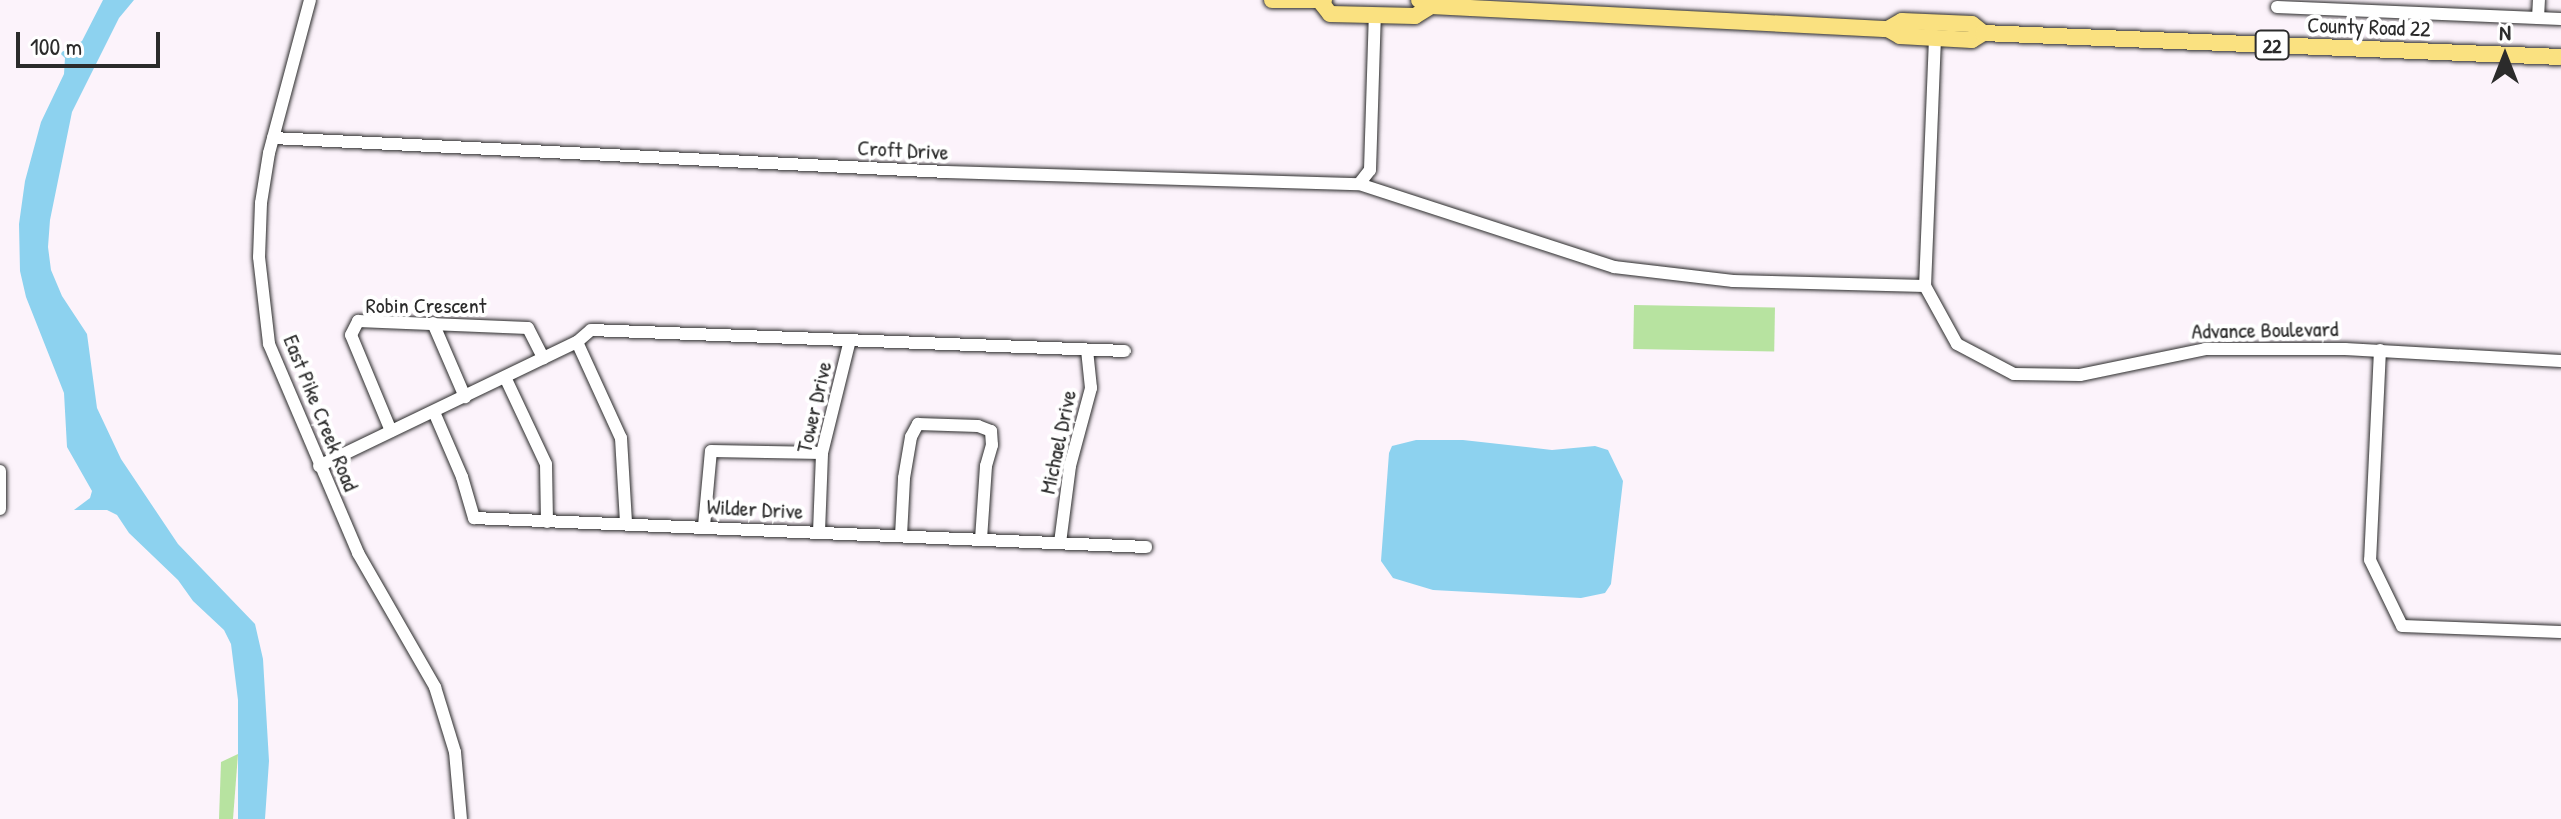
<!DOCTYPE html>
<style>
body{margin:0}
#map{position:relative;width:2561px;height:819px;overflow:hidden;background:#fcf3fb;font-family:"Patrick Hand",sans-serif}
div>[style]{position:absolute}
[style*='--x']{left:calc(var(--x)*1px);top:calc(var(--y)*1px);width:calc(var(--w)*1px);rotate:calc(var(--a)*1deg)}
.green>*{inset:0;background:#b7e3a0;transform-origin:0 0}
.water>*{inset:0;background:#8dd2ef}
.roads{filter:drop-shadow(0 0 2px #2b2b2b) drop-shadow(0 0 2px #2b2b2b)}
.minor>*{height:12px;margin:-6px;padding:0 6px;transform-origin:6px;border-radius:6px;background:#fff}
.major>*{height:16px;margin:-8px;padding:0 8px;transform-origin:8px;border-radius:8px;background:#fae180}
span{translate:-50% -50%;white-space:nowrap;text-align:center;line-height:1.15;-webkit-text-stroke:8px #fff;paint-order:stroke}
.shield-label span{padding:2px 6px;background:#fff;border:2px solid;border-radius:6px;-webkit-text-stroke-width:0}
.shield-label{font-size:20px;color:#2b2b2b;font-weight:700}
.street-label{font-size:22px;color:#2b2b2b}
.north{position:absolute;left:2465px;top:16px;width:80px;height:80px;-webkit-text-stroke:6px #fff;paint-order:stroke;rotate:0deg;font-size:22px;font-weight:700;line-height:32px;text-align:center;color:#2b2b2b}
.north::after{content:'';display:block;margin:auto;width:28px;height:36px;background:#2b2b2b;clip-path:polygon(50% 0,100% 100%,50% 72%,0 100%)}
.scale{position:absolute;left:16px;top:32px;width:144px;height:36px;box-sizing:border-box;border:4px solid #2b2b2b;border-top:0;padding-left:10px;font-size:24px;line-height:28px;white-space:nowrap;color:#2b2b2b;-webkit-text-stroke:6px #fff;paint-order:stroke}
</style>
<div id="map">
<div class="green">
<div style="left:1634px;top:305px;width:141px;height:44px;rotate:1deg"></div>
<div style="clip-path:polygon(238px 754px,233px 819px,219px 819px,221px 762px)"></div>
</div>
<div class="water">
<div style="clip-path:polygon(103px 0,134px 0,119px 18px,72px 112px,50px 220px,48px 247px,51px 270px,62px 296px,87px 334px,97px 408px,121px 459px,178px 544px,255px 624px,263px 659px,269px 761px,265px 819px,238px 819px,238px 700px,231px 644px,224px 630px,193px 601px,178px 580px,129px 533px,117px 515px,107px 510px,74px 510px,90px 498px,92px 491px,67px 447px,64px 393px,26px 297px,20px 271px,19px 224px,25px 181px,41px 122px,64px 74px,65px 58px,60px 53px,82px 41px)"></div>
<div style="clip-path:polygon(1416px 440px,1463px 440px,1552px 450px,1595px 446px,1608px 450px,1623px 481px,1611px 584px,1605px 593px,1581px 598px,1433px 590px,1393px 578px,1381px 561px,1389px 453px,1392px 446px)"></div>
</div>
<div class="roads">
<div class="minor">
<div style="--x:310;--y:0;--w:158;--a:105"></div>
<div style="--x:269;--y:153;--w:51;--a:99.1"></div>
<div style="--x:261;--y:203;--w:54;--a:92.1"></div>
<div style="--x:259;--y:257;--w:88;--a:83.4"></div>
<div style="--x:269;--y:344;--w:227;--a:66.9"></div>
<div style="--x:358;--y:553;--w:155;--a:60.1"></div>
<div style="--x:435;--y:687;--w:68;--a:72.9"></div>
<div style="--x:455;--y:752;--w:67;--a:84.9"></div>
<div style="--x:2277;--y:7;--w:284;--a:2.4"></div>
<div style="--x:2538;--y:18;--w:18;--a:-87"></div>
<div style="--x:1935;--y:38;--w:248;--a:92.3"></div>
<div style="--x:1925;--y:286;--w:66;--a:61.1"></div>
<div style="--x:1957;--y:344;--w:64;--a:27.8"></div>
<div style="--x:2014;--y:374;--w:66;--a:0.9"></div>
<div style="--x:2080;--y:375;--w:128;--a:-11.7"></div>
<div style="--x:2205;--y:349;--w:140;--a:0"></div>
<div style="--x:2345;--y:349;--w:216;--a:3.2"></div>
<div style="--x:273;--y:138;--w:674;--a:2.89"></div>
<div style="--x:946;--y:172;--w:413;--a:1.7"></div>
<div style="--x:1359;--y:184;--w:18;--a:-52"></div>
<div style="--x:1370;--y:170;--w:155;--a:-88.2"></div>
<div style="--x:1359;--y:184;--w:268;--a:18"></div>
<div style="--x:1614;--y:267;--w:120;--a:6.7"></div>
<div style="--x:1733;--y:281;--w:192;--a:1.5"></div>
<div style="--x:433;--y:323;--w:81;--a:66.6"></div>
<div style="--x:577;--y:342;--w:106;--a:65.4"></div>
<div style="--x:621;--y:438;--w:85;--a:86.6"></div>
<div style="--x:2380;--y:350;--w:210;--a:92.7"></div>
<div style="--x:2370;--y:560;--w:73;--a:64.1"></div>
<div style="--x:2402;--y:626;--w:159;--a:2.2"></div>
<div style="--x:505;--y:377;--w:96;--a:64.8"></div>
<div style="--x:546;--y:464;--w:58;--a:89"></div>
<div style="--x:434;--y:412;--w:71;--a:66.7"></div>
<div style="--x:462;--y:477;--w:43;--a:73.7"></div>
<div style="--x:474;--y:518;--w:673;--a:2.47"></div>
<div style="--x:391;--y:431;--w:104;--a:-112.6"></div>
<div style="--x:351;--y:335;--w:16;--a:-63"></div>
<div style="--x:358;--y:321;--w:170;--a:2.4"></div>
<div style="--x:528;--y:328;--w:34;--a:63"></div>
<div style="--x:319;--y:466;--w:286;--a:-25.7"></div>
<div style="--x:577;--y:342;--w:18;--a:-41"></div>
<div style="--x:591;--y:330;--w:534;--a:2.25"></div>
<div style="--x:0;--y:471;--w:38;--a:90"></div>
<div style="--x:704;--y:526;--w:75;--a:-84.7"></div>
<div style="--x:711;--y:451;--w:111;--a:1"></div>
<div style="--x:819;--y:532;--w:79;--a:-87.8"></div>
<div style="--x:822;--y:453;--w:116;--a:-76.1"></div>
<div style="--x:901;--y:536;--w:58;--a:-87"></div>
<div style="--x:904;--y:478;--w:42;--a:-80.3"></div>
<div style="--x:911;--y:437;--w:15;--a:-62"></div>
<div style="--x:918;--y:424;--w:60;--a:1.9"></div>
<div style="--x:978;--y:426;--w:14;--a:21"></div>
<div style="--x:991;--y:431;--w:14;--a:86"></div>
<div style="--x:992;--y:445;--w:22;--a:106"></div>
<div style="--x:986;--y:466;--w:74;--a:93.9"></div>
<div style="--x:1060;--y:543;--w:78;--a:-82.6"></div>
<div style="--x:1070;--y:466;--w:81;--a:-74.9"></div>
<div style="--x:1091;--y:388;--w:38;--a:-96"></div>
</div>
<div class="major">
<div style="--x:1272;--y:0;--w:52;--a:0"></div>
<div style="--x:1419;--y:0;--w:13;--a:27"></div>
<div style="--x:1431;--y:6;--w:458;--a:2.9"></div>
<div style="--x:1888;--y:29;--w:14;--a:30"></div>
<div style="--x:1900;--y:36;--w:72;--a:3.2"></div>
<div style="--x:1972;--y:40;--w:13;--a:-32"></div>
<div style="--x:1320;--y:1;--w:16;--a:52"></div>
<div style="--x:1330;--y:14;--w:85;--a:1.3"></div>
<div style="--x:1415;--y:16;--w:19;--a:-32"></div>
<div style="--x:1888;--y:29;--w:16;--a:-30"></div>
<div style="--x:1902;--y:21;--w:70;--a:2.5"></div>
<div style="--x:1972;--y:24;--w:14;--a:39"></div>
<div style="--x:1983;--y:33;--w:578;--a:2.38"></div>
</div>
</div>
<div class="shield-label">
<span style="left:2272px;top:45px">22</span>
</div>
<div class="street-label">
<span style="left:2369px;top:27px;rotate:2deg">County Road 22</span>
<span style="left:903px;top:150px;rotate:3deg">Croft Drive</span>
<span style="left:426px;top:306px">Robin Crescent</span>
<span style="left:2265px;top:330px;rotate:-1deg">Advance Boulevard</span>
<span style="left:814px;top:407px;rotate:-77deg">Tower Drive</span>
<span style="left:321px;top:413px;rotate:68deg">East Pike Creek Road</span>
<span style="left:1058px;top:442px;rotate:-78deg">Michael Drive</span>
<span style="left:755px;top:509px;rotate:3deg">Wilder Drive</span>
</div>
<div class="north">N</div>
<div class="scale">100 m</div>
</div>
